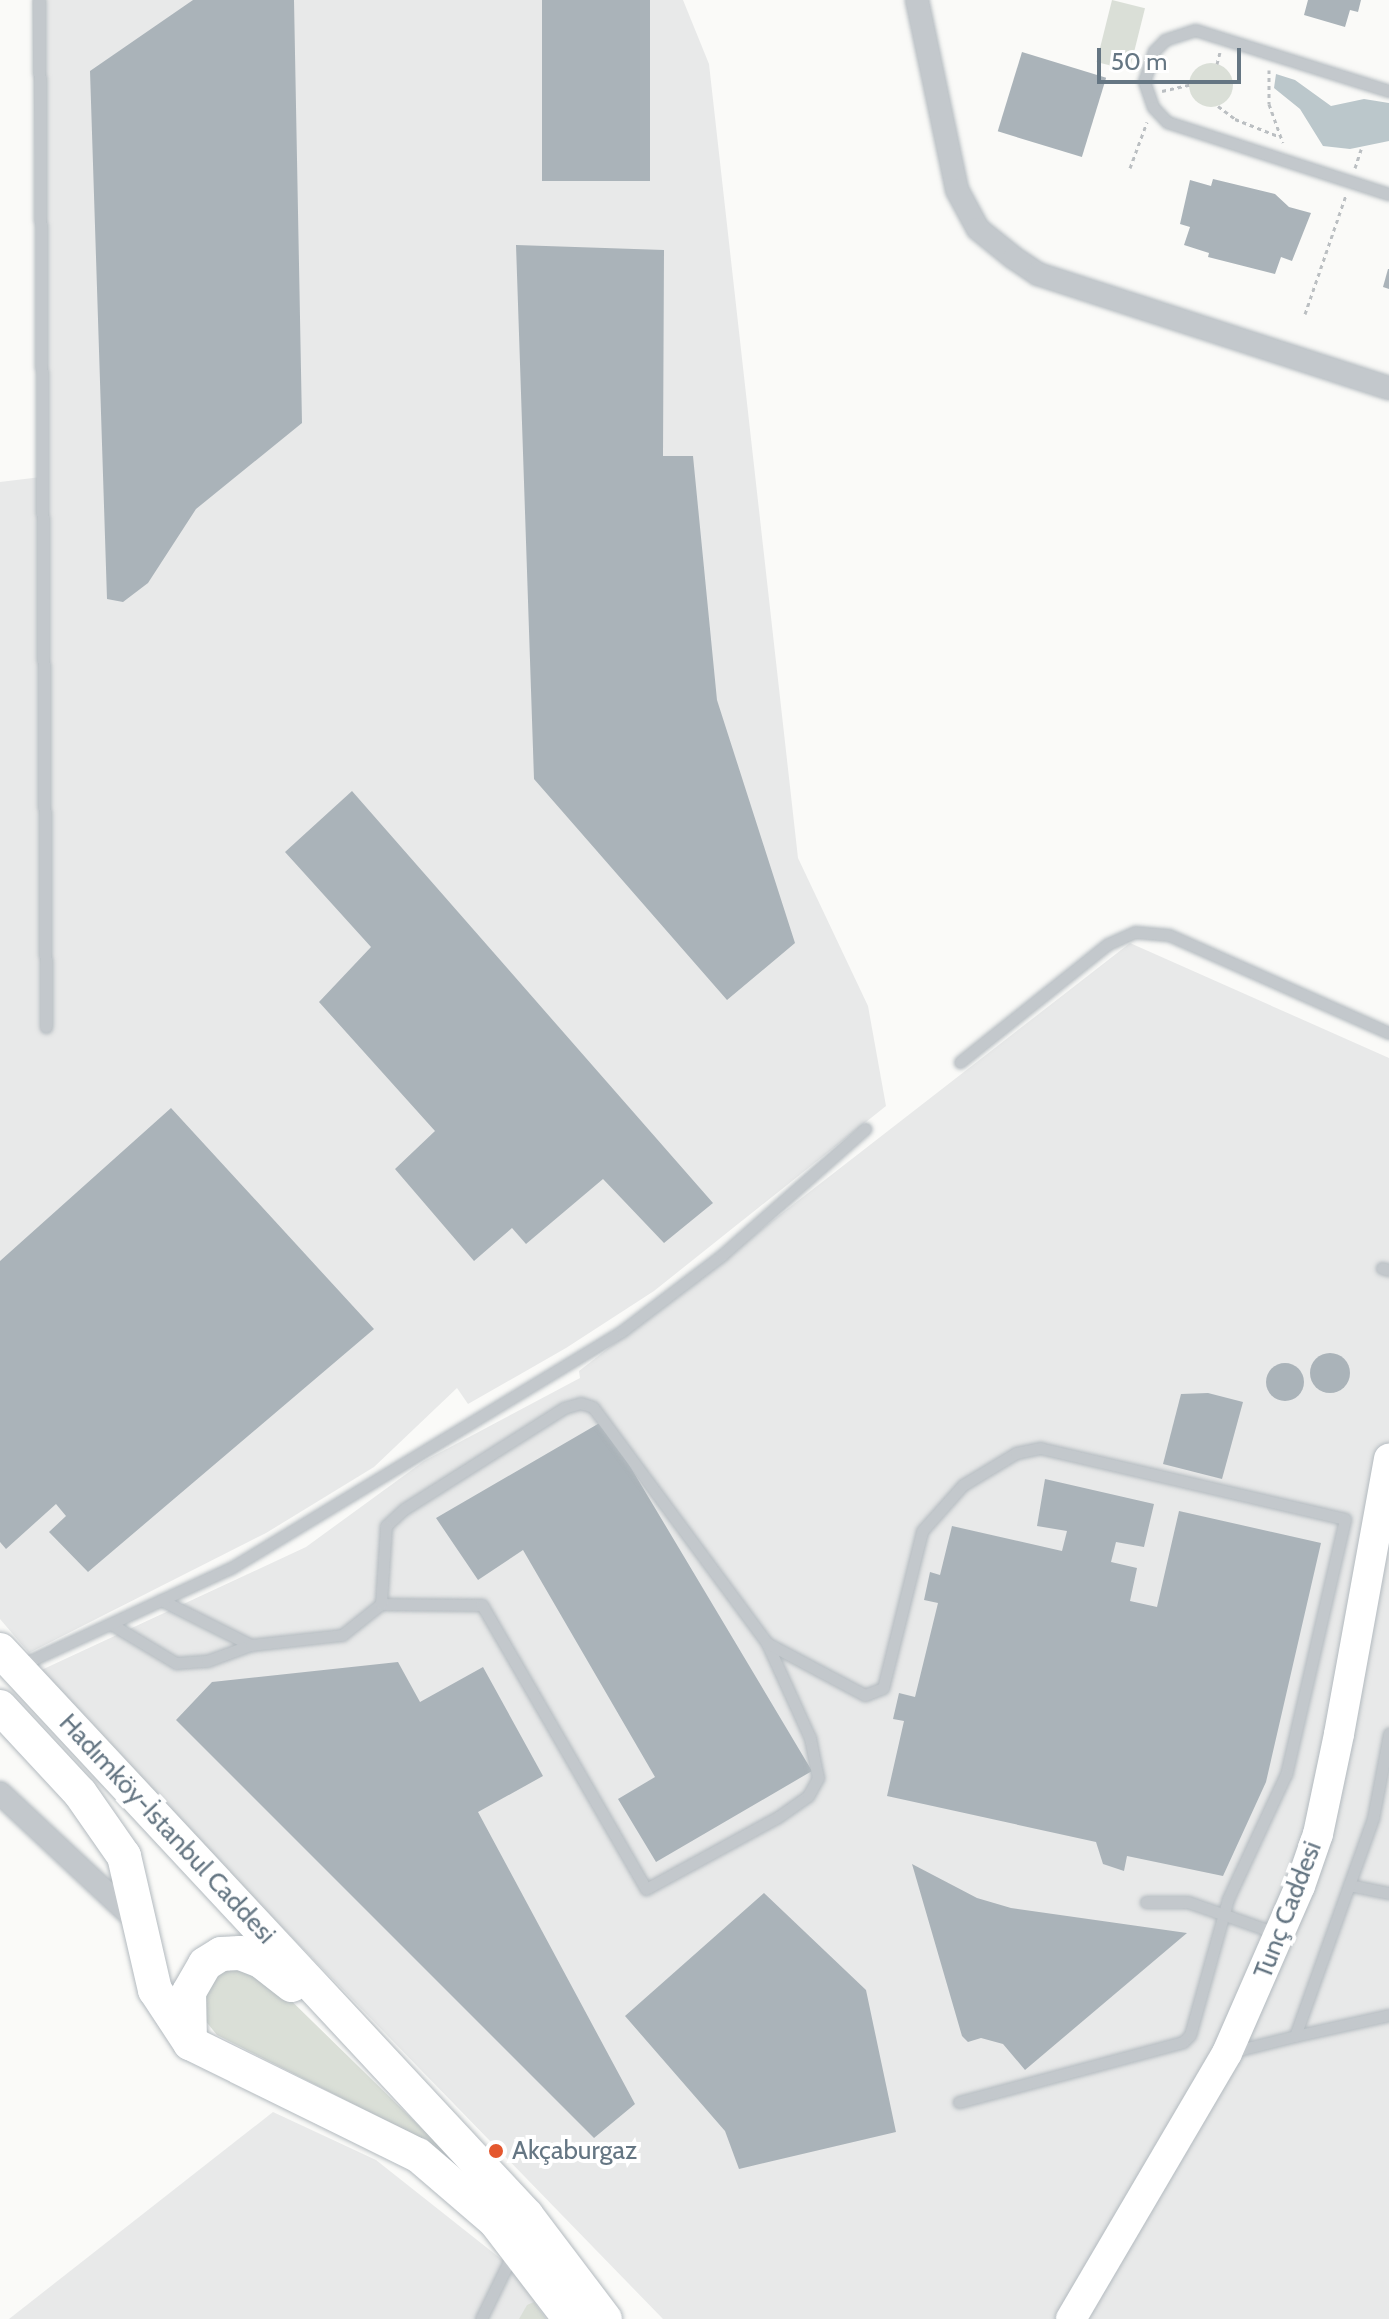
<!DOCTYPE html>
<meta charset="utf-8">
<style>
body{margin:0}
#map{position:relative;width:1389px;height:2319px;overflow:hidden;background:#fafaf8;font-family:Cabin,sans-serif}
div>[style]{position:absolute}
[style*='--x']{left:calc(var(--x)*1px);top:calc(var(--y)*1px);width:calc(var(--w)*1px);rotate:calc(var(--a)*1deg)}
.built>*{inset:0;background:#e8e9e9}
.green>*{inset:0;background:#dadfd7;transform-origin:0 0}
.round{border-radius:50%}
.water>*{inset:0;background:#bbc7cb}
.building>*{inset:0;background:#aab3b9;transform-origin:0 0}
.path>*{height:3px;margin-top:-1.5px;transform-origin:0;background:repeating-linear-gradient(90deg,#bbbfc2 0 4px,transparent 0 8px)}
.roads{filter:drop-shadow(0 0 2px #b3babf) drop-shadow(0 0 2px #b3babf)}
.service>*{height:11px;margin:-5.5px;padding:0 5.5px;transform-origin:5.5px;border-radius:5.5px;background:#c3c8cc}
.minor>*{height:22px;margin:-11px;padding:0 11px;transform-origin:11px;border-radius:11px;background:#c3c8cc}
.secondary>*{height:30px;margin:-15px;padding:0 15px;transform-origin:15px;border-radius:15px;background:#fff}
.primary>*{height:34px;margin:-17px;padding:0 17px;transform-origin:17px;border-radius:17px;background:#fff}
.dots>*{width:22px;height:22px;translate:-50% -50%;box-sizing:border-box;border:4px solid #fff;border-radius:50%}
span{translate:-50% -50%;white-space:nowrap;text-align:center;line-height:1.15;-webkit-text-stroke:8px #fff;paint-order:stroke}
.street-label{font-size:26px;color:#657683}
.poi-label{font-size:26px;color:#657683}
.left{translate:0 -50%;text-align:left}
.scale{position:absolute;left:1097px;top:48px;width:144px;height:36px;box-sizing:border-box;border:4px solid #657683;border-top:0;padding-left:10px;font-size:24px;line-height:28px;white-space:nowrap;color:#657683;-webkit-text-stroke:6px #fff;paint-order:stroke}
</style>
<div id="map">
<div class="built">
<div style="clip-path:polygon(32px 0,683px 0,709px 64px,798px 858px,868px 1006px,886px 1106px,654px 1291px,566px 1348px,468px 1404px,457px 1388px,374px 1467px,266px 1533px,29px 1653px,0 1619px,0 482px,41px 477px)"></div>
<div style="clip-path:polygon(1130px 943px,1389px 1058px,1389px 2319px,663px 2319px,35px 1673px,306px 1547px,424px 1461px,580px 1378px,579px 1371px)"></div>
<div style="clip-path:polygon(273px 2112px,376px 2160px,577px 2319px,9px 2319px)"></div>
</div>
<div class="green">
<div style="left:1112px;top:0;width:34px;height:64px;rotate:14deg"></div>
<div class="round" style="left:1189px;top:63px;width:44px;height:44px"></div>
<div style="clip-path:polygon(236px 1964px,267px 1977px,493px 2198px,411px 2133px,217px 2035px,204px 2019px,201px 1992px,208px 1977px)"></div>
<div style="clip-path:polygon(534px 2302px,546px 2319px,519px 2319px,527px 2305px)"></div>
</div>
<div class="water">
<div style="clip-path:polygon(1276px 74px,1295px 80px,1331px 106px,1364px 99px,1389px 103px,1389px 141px,1350px 149px,1323px 146px,1300px 109px,1274px 88px)"></div>
</div>
<div class="building">
<div style="clip-path:polygon(193px 0,294px 0,302px 423px,196px 509px,148px 583px,123px 602px,107px 599px,90px 71px)"></div>
<div style="left:542px;top:0;width:108px;height:181px"></div>
<div style="clip-path:polygon(1308px 0,1361px 0,1358px 12px,1350px 10px,1345px 27px,1304px 15px)"></div>
<div style="left:1022px;top:52px;width:88px;height:83px;rotate:17deg"></div>
<div style="clip-path:polygon(1213px 179px,1275px 194px,1289px 207px,1311px 213px,1292px 261px,1281px 257px,1275px 274px,1208px 257px,1209px 253px,1184px 245px,1190px 227px,1180px 224px,1190px 180px,1211px 186px)"></div>
<div style="clip-path:polygon(516px 245px,664px 250px,663px 456px,693px 456px,717px 700px,795px 943px,727px 1000px,534px 779px)"></div>
<div style="clip-path:polygon(1388px 269px,1389px 269px,1389px 289px,1383px 287px)"></div>
<div style="clip-path:polygon(352px 791px,713px 1203px,664px 1243px,603px 1179px,526px 1244px,512px 1228px,474px 1261px,395px 1169px,435px 1131px,319px 1002px,371px 947px,285px 852px)"></div>
<div style="clip-path:polygon(171px 1108px,374px 1329px,88px 1572px,49px 1532px,66px 1516px,56px 1504px,6px 1549px,0 1542px,0 1261px)"></div>
<div class="round" style="left:1310px;top:1353px;width:40px;height:40px"></div>
<div class="round" style="left:1266px;top:1363px;width:38px;height:38px"></div>
<div style="clip-path:polygon(1208px 1393px,1243px 1402px,1222px 1479px,1163px 1464px,1181px 1394px)"></div>
<div style="clip-path:polygon(603px 1421px,812px 1771px,656px 1862px,618px 1799px,655px 1777px,523px 1550px,478px 1580px,436px 1518px)"></div>
<div style="clip-path:polygon(1045px 1479px,1154px 1504px,1144px 1547px,1116px 1542px,1111px 1562px,1137px 1568px,1130px 1601px,1157px 1607px,1179px 1511px,1321px 1543px,1266px 1782px,1223px 1876px,1127px 1856px,1124px 1871px,1103px 1864px,1096px 1842px,887px 1796px,904px 1721px,893px 1719px,899px 1693px,915px 1697px,938px 1603px,924px 1600px,930px 1572px,940px 1575px,952px 1526px,1062px 1551px,1067px 1531px,1037px 1526px)"></div>
<div style="clip-path:polygon(398px 1662px,420px 1702px,483px 1667px,543px 1776px,478px 1812px,635px 2104px,594px 2138px,176px 1720px,212px 1682px)"></div>
<div style="clip-path:polygon(912px 1864px,977px 1898px,1011px 1908px,1187px 1933px,1025px 2070px,1003px 2044px,981px 2038px,968px 2042px,962px 2036px)"></div>
<div style="clip-path:polygon(764px 1893px,866px 1990px,896px 2132px,739px 2169px,725px 2131px,625px 2016px)"></div>
</div>
<div class="path">
<div style="--x:1217;--y:64;--w:12;--a:-76"></div>
<div style="--x:1269;--y:70;--w:34;--a:90"></div>
<div style="--x:1269;--y:104;--w:41;--a:70.3"></div>
<div style="--x:1162;--y:91;--w:28;--a:-13"></div>
<div style="--x:1218;--y:106;--w:21;--a:37"></div>
<div style="--x:1235;--y:119;--w:46;--a:21.6"></div>
<div style="--x:1130;--y:168;--w:49;--a:-69.7"></div>
<div style="--x:1355;--y:168;--w:20;--a:-72"></div>
<div style="--x:1305;--y:314;--w:126;--a:-71"></div>
</div>
<div class="roads">
<div class="service">
<div style="--x:39;--y:0;--w:1027;--a:89.61"></div>
<div style="--x:1389;--y:91;--w:203;--a:-162.5"></div>
<div style="--x:1195;--y:30;--w:32;--a:162"></div>
<div style="--x:1165;--y:40;--w:16;--a:135"></div>
<div style="--x:1154;--y:51;--w:32;--a:108"></div>
<div style="--x:1144;--y:81;--w:28;--a:71"></div>
<div style="--x:1153;--y:107;--w:21;--a:47"></div>
<div style="--x:1167;--y:122;--w:233;--a:18"></div>
<div style="--x:960;--y:1062;--w:189;--a:-38.6"></div>
<div style="--x:1108;--y:944;--w:30;--a:-24"></div>
<div style="--x:1135;--y:932;--w:34;--a:5"></div>
<div style="--x:1169;--y:935;--w:241;--a:24"></div>
<div style="--x:1382;--y:1268;--w:7;--a:16"></div>
<div style="--x:161;--y:1600;--w:101;--a:26.6"></div>
<div style="--x:111;--y:1624;--w:76;--a:31"></div>
<div style="--x:176;--y:1663;--w:31;--a:-4"></div>
<div style="--x:207;--y:1661;--w:47;--a:-20"></div>
<div style="--x:251;--y:1645;--w:92;--a:-6.3"></div>
<div style="--x:342;--y:1635;--w:50;--a:-38.5"></div>
<div style="--x:381;--y:1604;--w:101;--a:0.6"></div>
<div style="--x:482;--y:1605;--w:328;--a:60"></div>
<div style="--x:646;--y:1889;--w:150;--a:-28.6"></div>
<div style="--x:778;--y:1817;--w:37;--a:-35"></div>
<div style="--x:808;--y:1796;--w:21;--a:-61"></div>
<div style="--x:818;--y:1778;--w:41;--a:-101.3"></div>
<div style="--x:810;--y:1738;--w:104;--a:-114.4"></div>
<div style="--x:767;--y:1643;--w:293;--a:-126.4"></div>
<div style="--x:593;--y:1407;--w:13;--a:-162"></div>
<div style="--x:581;--y:1403;--w:18;--a:164"></div>
<div style="--x:564;--y:1408;--w:189;--a:147.7"></div>
<div style="--x:404;--y:1509;--w:25;--a:137"></div>
<div style="--x:386;--y:1526;--w:78;--a:93.7"></div>
<div style="--x:767;--y:1643;--w:111;--a:28"></div>
<div style="--x:865;--y:1695;--w:19;--a:-21"></div>
<div style="--x:883;--y:1688;--w:162;--a:-76"></div>
<div style="--x:922;--y:1531;--w:62;--a:-48.3"></div>
<div style="--x:963;--y:1485;--w:62;--a:-31.1"></div>
<div style="--x:1016;--y:1453;--w:25;--a:-12"></div>
<div style="--x:1040;--y:1448;--w:313;--a:13.1"></div>
<div style="--x:1345;--y:1519;--w:262;--a:103"></div>
<div style="--x:1286;--y:1774;--w:138;--a:114.9"></div>
<div style="--x:1228;--y:1899;--w:141;--a:105.6"></div>
<div style="--x:1190;--y:2035;--w:10;--a:135"></div>
<div style="--x:1183;--y:2042;--w:232;--a:165"></div>
<div style="--x:21;--y:1665;--w:231;--a:-24.8"></div>
<div style="--x:231;--y:1568;--w:457;--a:-31.2"></div>
<div style="--x:622;--y:1331;--w:126;--a:-37.2"></div>
<div style="--x:722;--y:1255;--w:191;--a:-41.4"></div>
<div style="--x:1349;--y:1885;--w:41;--a:11.3"></div>
<div style="--x:1146;--y:1902;--w:42;--a:0"></div>
<div style="--x:1188;--y:1902;--w:93;--a:19.4"></div>
<div style="--x:1295;--y:2036;--w:96;--a:-12.6"></div>
<div style="--x:1231;--y:2052;--w:66;--a:-14"></div>
<div style="--x:1295;--y:2036;--w:232;--a:-70.3"></div>
<div style="--x:1373;--y:1818;--w:86;--a:-79.2"></div>
<div style="--x:481;--y:2319;--w:76;--a:-64.1"></div>
</div>
<div class="minor">
<div style="--x:917;--y:0;--w:194;--a:78.1"></div>
<div style="--x:957;--y:190;--w:44;--a:61.7"></div>
<div style="--x:978;--y:229;--w:46;--a:38.9"></div>
<div style="--x:1014;--y:258;--w:29;--a:34"></div>
<div style="--x:1038;--y:274;--w:369;--a:18"></div>
<div style="--x:0;--y:1793;--w:190;--a:43.1"></div>
</div>
<div class="secondary">
<div style="--x:1071;--y:2319;--w:308;--a:-59.6"></div>
<div style="--x:1227;--y:2053;--w:182;--a:-66.4"></div>
<div style="--x:1300;--y:1886;--w:55;--a:-70.9"></div>
<div style="--x:1318;--y:1834;--w:102;--a:-78.1"></div>
<div style="--x:1339;--y:1734;--w:280;--a:-79.7"></div>
</div>
<div class="primary">
<div style="--x:0;--y:1650;--w:773;--a:47.04"></div>
<div style="--x:527;--y:2216;--w:129;--a:52.9"></div>
<div style="--x:0;--y:1707;--w:117;--a:47.1"></div>
<div style="--x:80;--y:1793;--w:77;--a:55.1"></div>
<div style="--x:124;--y:1856;--w:138;--a:77"></div>
<div style="--x:155;--y:1990;--w:64;--a:56.6"></div>
<div style="--x:190;--y:2043;--w:254;--a:26.2"></div>
<div style="--x:418;--y:2155;--w:101;--a:40.6"></div>
<div style="--x:495;--y:2221;--w:123;--a:52.6"></div>
<div style="--x:190;--y:2043;--w:51;--a:-91.1"></div>
<div style="--x:189;--y:1992;--w:32;--a:-60"></div>
<div style="--x:205;--y:1964;--w:19;--a:-32"></div>
<div style="--x:221;--y:1954;--w:19;--a:-3"></div>
<div style="--x:240;--y:1953;--w:22;--a:21"></div>
<div style="--x:261;--y:1961;--w:39;--a:38"></div>
</div>
</div>
<div class="dots">
<div style="left:496px;top:2151px;background:#e4572e"></div>
</div>
<div class="street-label">
<span style="left:167px;top:1829px;rotate:47deg">Hadımköy-İstanbul Caddesi</span>
<span style="left:1288px;top:1910px;rotate:-69deg">Tunç Caddesi</span>
</div>
<div class="poi-label">
<span class="left" style="left:512px;top:2151px">Akçaburgaz</span>
</div>
<div class="scale">50 m</div>
</div>
